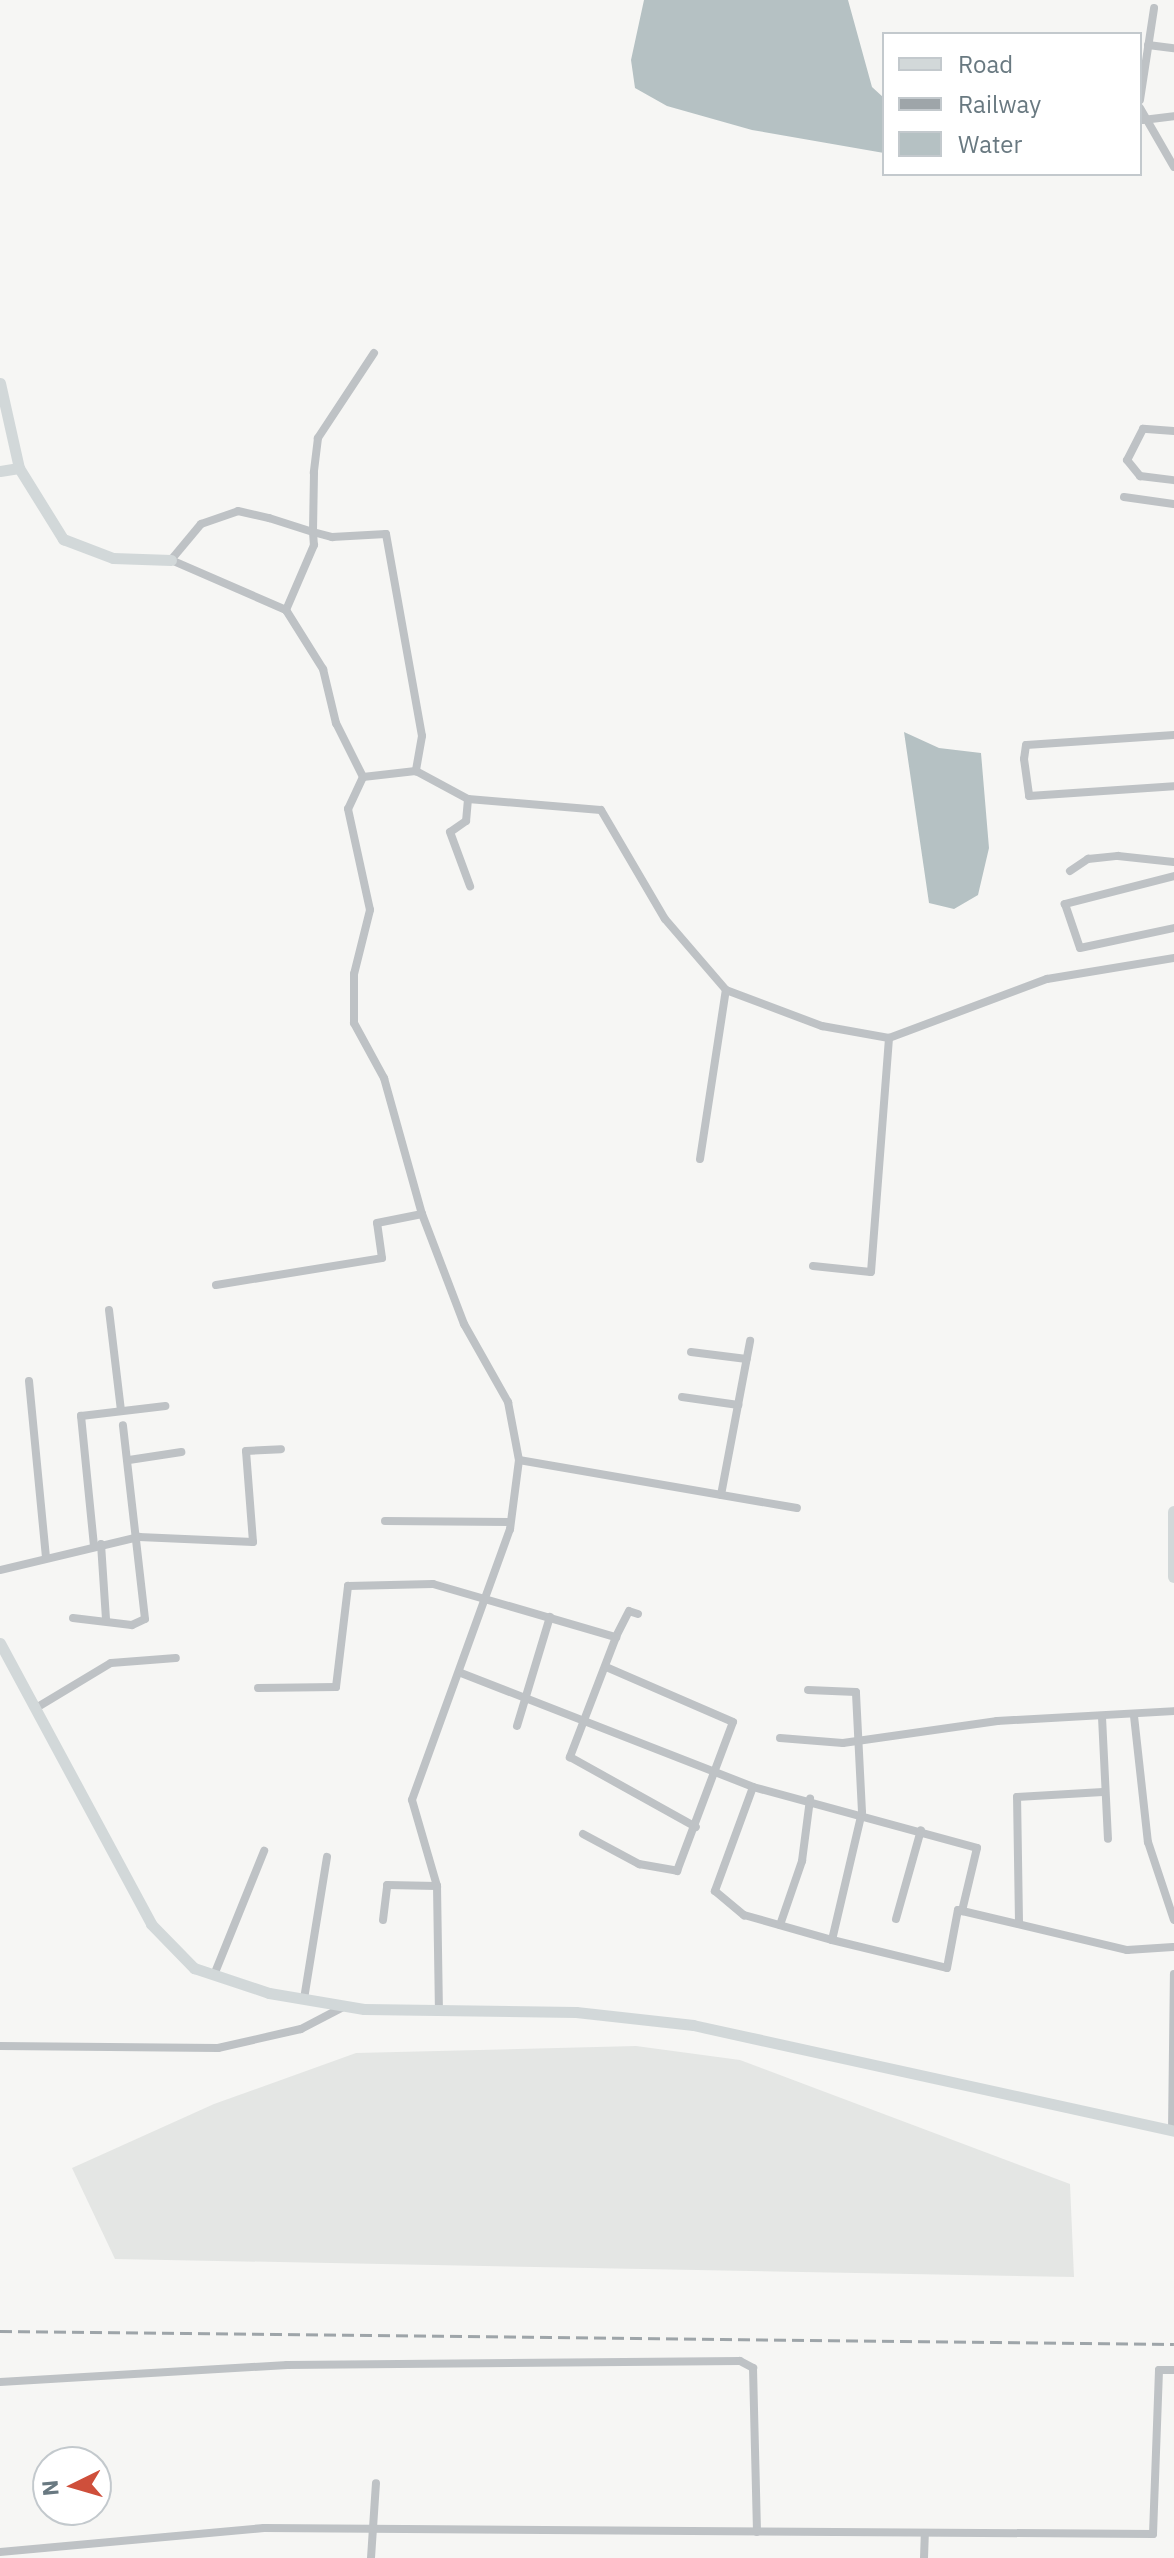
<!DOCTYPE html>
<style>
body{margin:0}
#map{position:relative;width:1174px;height:2558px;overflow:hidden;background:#f6f6f4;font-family:"IBM Plex Sans",sans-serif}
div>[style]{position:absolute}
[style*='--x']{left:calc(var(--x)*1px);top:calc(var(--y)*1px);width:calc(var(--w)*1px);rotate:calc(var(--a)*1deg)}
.built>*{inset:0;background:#e4e6e4}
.water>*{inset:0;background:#b5c1c3}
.street>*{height:8px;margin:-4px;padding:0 4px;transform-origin:4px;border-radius:4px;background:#bec2c5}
.secondary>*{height:11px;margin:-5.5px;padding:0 5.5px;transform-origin:5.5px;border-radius:5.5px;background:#d2d8d9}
.primary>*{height:12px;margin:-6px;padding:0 6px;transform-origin:6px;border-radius:6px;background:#d2d8d9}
.rail>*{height:3px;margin-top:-1.5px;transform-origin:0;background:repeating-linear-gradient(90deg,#9ea5a9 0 12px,transparent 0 18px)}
span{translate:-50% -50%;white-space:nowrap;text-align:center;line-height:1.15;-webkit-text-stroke:8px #fff;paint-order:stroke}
.legend{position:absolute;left:882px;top:32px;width:260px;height:144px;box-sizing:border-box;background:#fff;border:2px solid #c3c9cd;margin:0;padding:10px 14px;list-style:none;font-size:24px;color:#697981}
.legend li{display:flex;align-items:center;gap:16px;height:40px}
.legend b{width:40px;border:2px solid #c3c9cd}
.north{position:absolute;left:32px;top:2446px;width:80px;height:80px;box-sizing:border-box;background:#fff;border:2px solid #c3c9cd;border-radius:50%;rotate:265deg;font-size:22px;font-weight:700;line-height:32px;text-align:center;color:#697981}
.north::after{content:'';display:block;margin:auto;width:28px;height:36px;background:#cf4f3b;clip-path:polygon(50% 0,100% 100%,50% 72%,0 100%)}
</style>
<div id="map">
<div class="built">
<div style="clip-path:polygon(636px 2046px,740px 2060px,1070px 2184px,1074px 2277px,115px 2259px,72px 2168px,214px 2104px,356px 2053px)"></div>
</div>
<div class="water">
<div style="clip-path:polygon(644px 0,848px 0,872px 87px,884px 98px,884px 153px,752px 130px,667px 106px,635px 88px,631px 60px)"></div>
<div style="clip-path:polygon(904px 732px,939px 748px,981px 753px,989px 848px,978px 895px,954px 909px,929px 903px)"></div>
</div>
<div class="street">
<div style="--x:1148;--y:45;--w:26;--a:7"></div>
<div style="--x:1140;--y:100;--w:93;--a:-81.3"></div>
<div style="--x:1140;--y:108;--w:68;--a:60"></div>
<div style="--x:1143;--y:120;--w:31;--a:-7"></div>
<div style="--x:374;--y:353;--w:102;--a:123.4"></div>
<div style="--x:318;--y:438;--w:35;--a:97"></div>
<div style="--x:314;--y:473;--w:59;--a:91"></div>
<div style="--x:313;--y:532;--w:13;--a:86"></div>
<div style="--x:314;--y:545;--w:71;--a:113.3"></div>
<div style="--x:286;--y:610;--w:125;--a:-156.5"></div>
<div style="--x:171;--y:560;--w:47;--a:-50.2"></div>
<div style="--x:201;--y:524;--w:39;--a:-19"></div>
<div style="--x:238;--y:511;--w:32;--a:13"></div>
<div style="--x:269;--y:518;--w:46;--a:17.7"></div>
<div style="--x:313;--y:532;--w:20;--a:15"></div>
<div style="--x:332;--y:537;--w:54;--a:-3.2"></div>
<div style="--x:386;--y:534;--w:205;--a:79.9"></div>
<div style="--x:422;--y:736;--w:36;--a:100"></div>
<div style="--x:1174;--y:431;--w:31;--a:-176"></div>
<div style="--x:1143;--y:429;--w:35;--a:117"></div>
<div style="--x:1127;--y:460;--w:21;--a:51"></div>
<div style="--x:1140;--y:476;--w:34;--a:7"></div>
<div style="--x:1124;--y:497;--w:50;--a:8"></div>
<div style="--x:286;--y:610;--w:70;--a:57.9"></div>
<div style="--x:323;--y:669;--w:56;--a:76.5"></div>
<div style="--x:336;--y:723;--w:60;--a:63.4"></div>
<div style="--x:363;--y:777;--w:35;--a:115"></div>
<div style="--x:348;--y:809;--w:103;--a:77.7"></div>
<div style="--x:370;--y:910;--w:66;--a:104"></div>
<div style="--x:354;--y:974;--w:49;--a:90"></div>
<div style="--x:354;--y:1023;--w:63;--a:61.4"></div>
<div style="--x:384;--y:1078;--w:141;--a:74.4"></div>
<div style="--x:422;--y:1214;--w:118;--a:69.1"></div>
<div style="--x:464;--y:1324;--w:90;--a:60.6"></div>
<div style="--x:508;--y:1402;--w:59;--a:79.3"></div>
<div style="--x:519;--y:1460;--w:70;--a:97.4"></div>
<div style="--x:510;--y:1529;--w:288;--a:109.9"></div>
<div style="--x:412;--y:1800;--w:90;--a:73.8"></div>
<div style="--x:437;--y:1886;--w:125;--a:89.1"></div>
<div style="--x:1174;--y:735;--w:148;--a:176.1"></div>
<div style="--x:1026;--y:745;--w:14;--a:98"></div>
<div style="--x:1024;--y:759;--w:37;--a:82"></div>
<div style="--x:1029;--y:796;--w:145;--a:-3.9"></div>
<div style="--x:363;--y:777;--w:53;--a:-6.5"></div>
<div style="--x:416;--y:771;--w:59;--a:28.3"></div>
<div style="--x:468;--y:799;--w:133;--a:4.7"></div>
<div style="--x:601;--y:810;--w:126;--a:59.6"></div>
<div style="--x:665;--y:919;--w:94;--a:49.3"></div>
<div style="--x:726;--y:990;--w:103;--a:20.6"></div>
<div style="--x:822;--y:1026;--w:68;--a:10.2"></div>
<div style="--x:889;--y:1038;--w:169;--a:-20.5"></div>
<div style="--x:1047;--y:979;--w:129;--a:-9.4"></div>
<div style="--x:468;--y:799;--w:22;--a:95"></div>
<div style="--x:466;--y:821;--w:19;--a:145"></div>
<div style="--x:450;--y:832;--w:58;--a:69.7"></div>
<div style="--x:1070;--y:871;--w:22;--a:-34"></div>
<div style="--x:1088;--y:859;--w:30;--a:-6"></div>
<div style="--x:1118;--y:856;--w:56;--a:6.1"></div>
<div style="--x:1174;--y:876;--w:113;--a:165.6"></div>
<div style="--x:1065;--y:904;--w:46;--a:71.2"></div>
<div style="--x:1080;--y:948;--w:96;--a:-12"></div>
<div style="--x:700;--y:1159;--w:171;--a:-81.3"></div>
<div style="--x:813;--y:1266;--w:58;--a:5.9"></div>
<div style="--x:871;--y:1272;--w:235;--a:-85.6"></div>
<div style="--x:216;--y:1285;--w:168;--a:-9.2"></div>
<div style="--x:382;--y:1258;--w:35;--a:-98"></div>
<div style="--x:377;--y:1223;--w:46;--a:-11.3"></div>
<div style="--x:109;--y:1310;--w:101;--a:83.2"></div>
<div style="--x:691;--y:1352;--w:56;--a:7.1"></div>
<div style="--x:29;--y:1381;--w:176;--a:84.5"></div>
<div style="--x:682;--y:1397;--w:57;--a:8.1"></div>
<div style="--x:129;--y:1460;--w:53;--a:-8.7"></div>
<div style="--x:519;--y:1460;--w:282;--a:9.8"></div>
<div style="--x:721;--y:1495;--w:157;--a:-79.3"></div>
<div style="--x:385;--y:1521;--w:124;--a:0.5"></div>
<div style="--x:101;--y:1544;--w:75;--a:86.2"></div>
<div style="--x:94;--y:1546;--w:131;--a:-95.7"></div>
<div style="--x:81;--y:1416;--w:85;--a:-6.8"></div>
<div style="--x:0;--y:1570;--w:143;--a:-13.4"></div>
<div style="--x:139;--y:1537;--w:114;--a:2.5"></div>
<div style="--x:253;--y:1542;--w:91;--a:-94.4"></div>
<div style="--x:246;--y:1451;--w:35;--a:-3"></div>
<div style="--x:638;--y:1614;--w:9;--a:-162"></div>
<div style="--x:629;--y:1611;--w:29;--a:117"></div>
<div style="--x:616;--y:1637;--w:129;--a:111"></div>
<div style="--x:570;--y:1757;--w:144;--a:29.1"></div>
<div style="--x:73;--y:1618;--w:59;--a:6.8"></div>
<div style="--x:132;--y:1625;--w:14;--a:-25"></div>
<div style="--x:145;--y:1619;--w:195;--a:-96.5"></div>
<div style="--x:461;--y:1673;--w:313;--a:21.3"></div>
<div style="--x:753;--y:1787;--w:232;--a:15.2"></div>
<div style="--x:977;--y:1848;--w:65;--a:103.4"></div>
<div style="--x:258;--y:1688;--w:78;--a:-0.7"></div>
<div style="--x:336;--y:1687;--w:102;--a:-83.2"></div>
<div style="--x:348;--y:1586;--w:85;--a:-1.3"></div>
<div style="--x:433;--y:1584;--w:191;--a:16.2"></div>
<div style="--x:36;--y:1708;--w:87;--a:-31"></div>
<div style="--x:111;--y:1663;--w:65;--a:-4.4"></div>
<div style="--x:1134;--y:1716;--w:127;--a:83.7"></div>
<div style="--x:1148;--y:1842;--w:82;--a:71.6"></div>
<div style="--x:1102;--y:1717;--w:122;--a:87.2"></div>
<div style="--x:517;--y:1726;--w:114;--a:-73.2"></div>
<div style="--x:780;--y:1738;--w:63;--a:4.5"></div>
<div style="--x:843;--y:1743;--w:156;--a:-8.1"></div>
<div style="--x:997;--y:1721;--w:177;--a:-3.2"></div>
<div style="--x:753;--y:1787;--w:111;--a:110.1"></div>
<div style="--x:715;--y:1891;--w:38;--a:40"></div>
<div style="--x:744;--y:1915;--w:91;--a:15.9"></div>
<div style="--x:832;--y:1940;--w:131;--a:-76.8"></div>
<div style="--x:862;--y:1812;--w:120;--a:-92.9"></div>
<div style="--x:856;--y:1692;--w:48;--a:-177.6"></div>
<div style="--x:583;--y:1834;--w:64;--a:28.2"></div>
<div style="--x:639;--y:1864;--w:39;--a:10"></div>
<div style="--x:677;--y:1871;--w:159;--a:-69.4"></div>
<div style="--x:733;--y:1722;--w:138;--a:-156.6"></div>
<div style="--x:896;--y:1919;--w:92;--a:-74.3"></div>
<div style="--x:383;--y:1920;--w:35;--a:-83"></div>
<div style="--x:387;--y:1885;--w:50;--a:1.1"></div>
<div style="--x:1019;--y:1922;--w:125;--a:-90.9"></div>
<div style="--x:1017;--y:1797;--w:86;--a:-3.3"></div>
<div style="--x:780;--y:1925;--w:68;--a:-71"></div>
<div style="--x:802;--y:1861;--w:63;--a:-82.6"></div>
<div style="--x:832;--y:1940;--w:118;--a:13.7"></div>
<div style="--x:947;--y:1968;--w:59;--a:-79.3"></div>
<div style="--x:958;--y:1910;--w:174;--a:13.3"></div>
<div style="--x:1127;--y:1950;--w:46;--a:-3.7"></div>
<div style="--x:214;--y:1975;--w:134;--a:-68"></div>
<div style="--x:304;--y:1999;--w:144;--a:-80.8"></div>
<div style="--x:0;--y:2046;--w:218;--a:0.5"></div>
<div style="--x:218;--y:2048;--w:85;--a:-12.9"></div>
<div style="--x:301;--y:2029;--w:50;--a:-27.6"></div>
<div style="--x:1172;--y:2131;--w:157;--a:-89.3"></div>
<div style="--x:0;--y:2382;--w:288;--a:-3.4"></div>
<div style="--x:287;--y:2365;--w:453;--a:-0.5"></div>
<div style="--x:740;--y:2361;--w:15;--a:28"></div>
<div style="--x:753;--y:2368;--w:164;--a:88.6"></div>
<div style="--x:0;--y:2552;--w:265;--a:-5.2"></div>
<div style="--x:264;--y:2528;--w:889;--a:0.39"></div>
<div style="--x:1153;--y:2534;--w:164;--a:-87.9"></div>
<div style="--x:1159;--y:2370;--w:15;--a:0"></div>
<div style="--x:371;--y:2558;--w:75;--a:-86.2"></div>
<div style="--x:924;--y:2558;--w:25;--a:-88"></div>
</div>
<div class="secondary">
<div style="--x:0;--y:383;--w:87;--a:77.4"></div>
<div style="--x:19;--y:468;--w:84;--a:58.2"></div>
<div style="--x:63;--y:539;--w:53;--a:20.8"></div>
<div style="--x:113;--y:558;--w:58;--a:2"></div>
<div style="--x:0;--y:471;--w:19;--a:-9"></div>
<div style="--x:0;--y:1643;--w:319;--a:61.7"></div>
<div style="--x:151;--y:1924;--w:62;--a:45.7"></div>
<div style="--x:194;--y:1968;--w:79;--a:18.4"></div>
<div style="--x:269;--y:1993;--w:96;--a:9.6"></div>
<div style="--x:364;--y:2009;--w:212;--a:0.8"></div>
<div style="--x:576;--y:2012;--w:118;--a:6.3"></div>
<div style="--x:693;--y:2025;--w:493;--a:12.4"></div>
</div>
<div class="primary">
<div style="--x:1174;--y:1512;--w:65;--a:90"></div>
</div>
<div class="rail">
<div style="--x:0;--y:2331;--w:1174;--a:0.63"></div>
</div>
<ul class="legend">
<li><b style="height:10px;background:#d2d8d9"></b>Road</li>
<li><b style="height:10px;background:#9ea5a9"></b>Railway</li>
<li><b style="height:22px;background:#b5c1c3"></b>Water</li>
</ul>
<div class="north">N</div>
</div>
